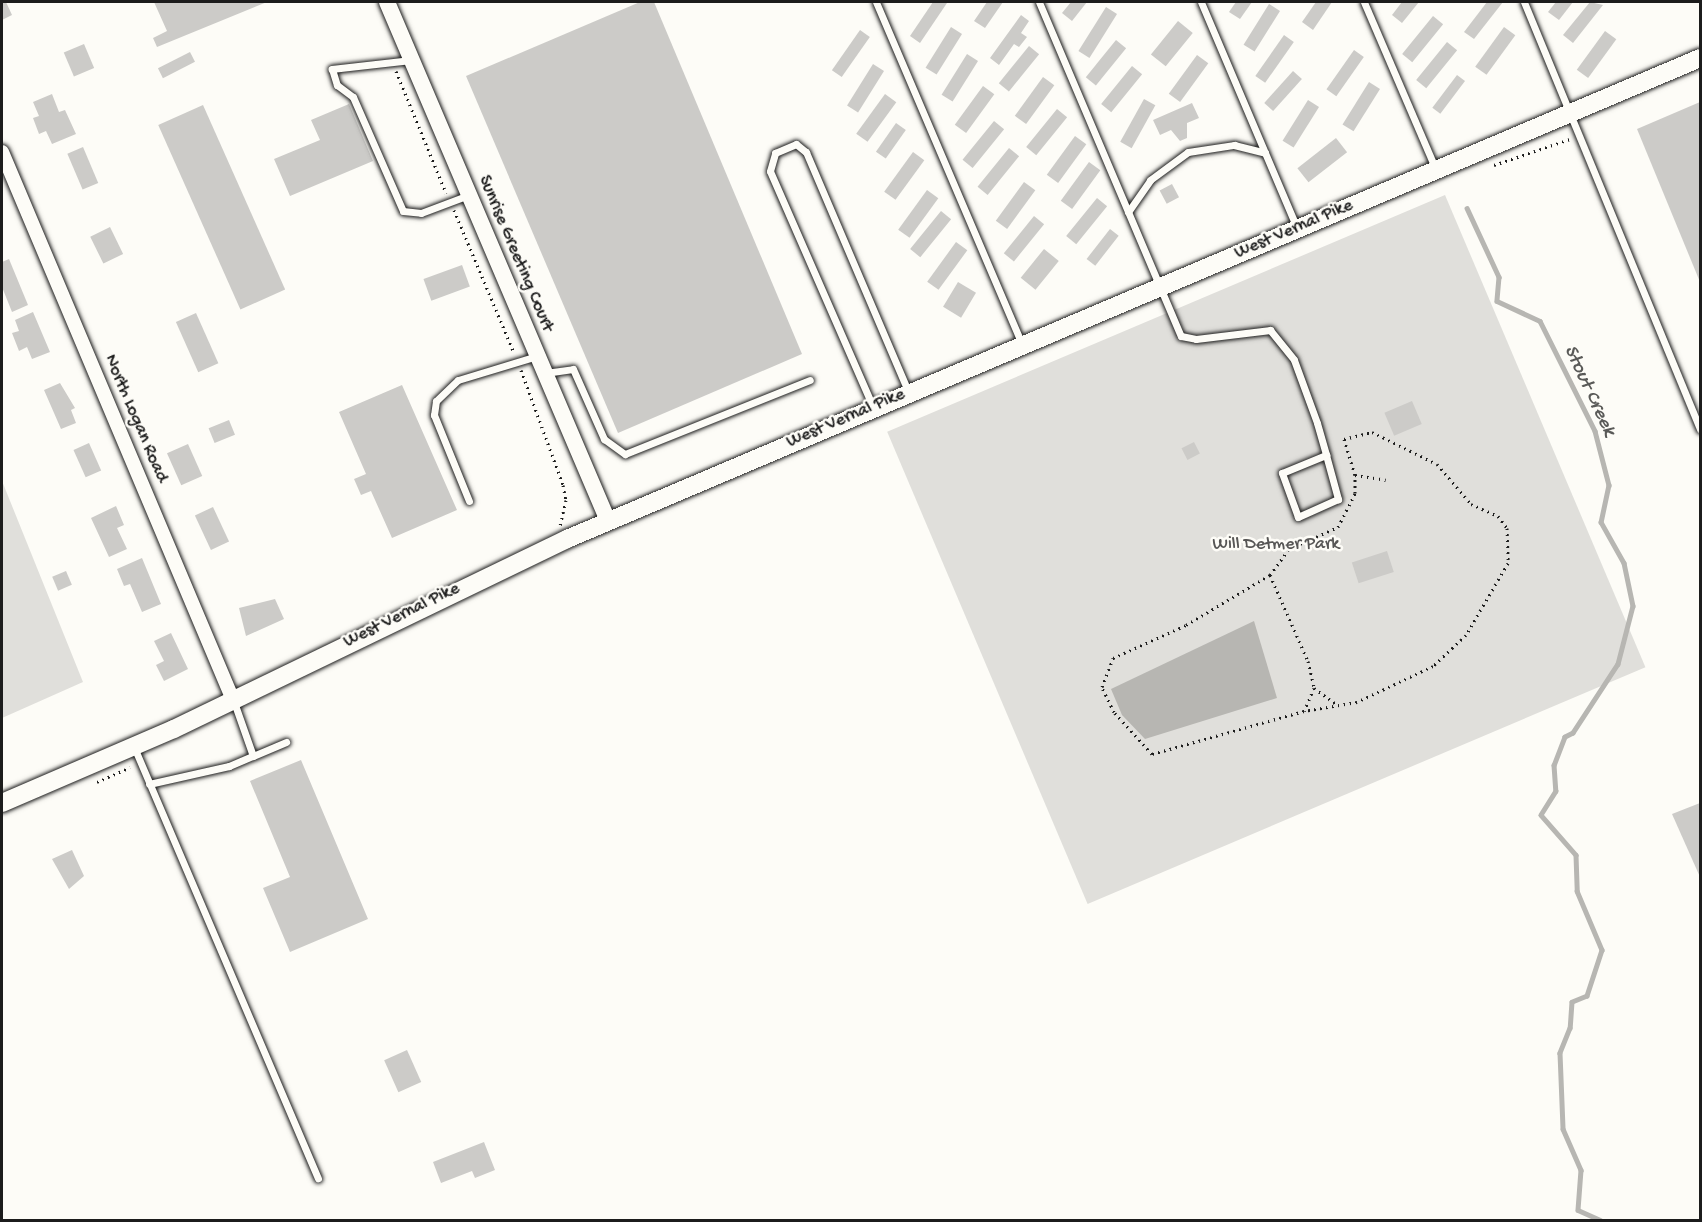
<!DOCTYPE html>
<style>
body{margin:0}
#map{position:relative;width:1702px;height:1222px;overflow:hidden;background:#fdfcf7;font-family:"Gochi Hand",sans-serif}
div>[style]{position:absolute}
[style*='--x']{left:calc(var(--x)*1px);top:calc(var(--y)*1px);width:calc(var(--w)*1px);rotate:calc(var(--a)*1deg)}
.green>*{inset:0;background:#e0dfdb;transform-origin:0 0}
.water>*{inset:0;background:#b7b6b2}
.stream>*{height:4.5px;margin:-2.25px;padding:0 2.25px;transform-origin:2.25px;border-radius:2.25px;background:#b7b6b2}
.building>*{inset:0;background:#cccbc8;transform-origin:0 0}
.path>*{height:3px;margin-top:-1.5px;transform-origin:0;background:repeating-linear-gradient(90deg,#1c1c1c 0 1.5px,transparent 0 6px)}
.roads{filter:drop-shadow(0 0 2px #1c1c1c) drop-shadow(0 0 2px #1c1c1c)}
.service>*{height:7px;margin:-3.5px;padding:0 3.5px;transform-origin:3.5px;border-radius:3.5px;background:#fdfcf7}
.minor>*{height:14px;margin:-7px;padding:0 7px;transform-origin:7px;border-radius:7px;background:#fdfcf7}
.tertiary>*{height:16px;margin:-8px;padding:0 8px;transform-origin:8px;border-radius:8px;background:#fdfcf7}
.secondary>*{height:18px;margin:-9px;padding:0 9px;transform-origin:9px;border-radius:9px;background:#fdfcf7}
span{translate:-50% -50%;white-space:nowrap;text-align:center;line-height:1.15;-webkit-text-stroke:5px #fdfcf7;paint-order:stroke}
.street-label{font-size:18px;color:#1c1c1c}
.park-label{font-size:18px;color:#575655}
.water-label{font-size:20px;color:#5a5a58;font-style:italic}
.frame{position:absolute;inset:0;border:3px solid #1c1c1c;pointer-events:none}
</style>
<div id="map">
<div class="green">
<div style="left:1445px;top:195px;width:513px;height:606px;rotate:67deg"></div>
<div style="clip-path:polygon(2px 481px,83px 682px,2px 718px)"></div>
</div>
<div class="water">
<div style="clip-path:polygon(1254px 621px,1277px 698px,1145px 739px,1122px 715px,1111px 689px)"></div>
</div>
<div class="stream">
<div style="--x:1467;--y:208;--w:76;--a:65.1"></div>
<div style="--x:1499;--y:277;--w:24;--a:95"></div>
<div style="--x:1497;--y:301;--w:47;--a:24.9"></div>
<div style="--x:1540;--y:321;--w:123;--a:63.4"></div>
<div style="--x:1595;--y:431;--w:56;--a:75.5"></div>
<div style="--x:1609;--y:485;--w:38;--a:102"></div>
<div style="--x:1601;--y:522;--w:47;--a:60.7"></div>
<div style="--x:1624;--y:563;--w:44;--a:78.2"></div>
<div style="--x:1633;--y:606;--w:60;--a:104.5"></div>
<div style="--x:1618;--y:664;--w:82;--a:123.1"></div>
<div style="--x:1573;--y:733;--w:9;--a:153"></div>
<div style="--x:1565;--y:737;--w:30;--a:111"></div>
<div style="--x:1554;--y:765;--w:26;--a:86"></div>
<div style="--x:1556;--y:791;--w:28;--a:122"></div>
<div style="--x:1541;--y:815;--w:53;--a:48.8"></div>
<div style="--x:1576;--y:855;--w:36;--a:88"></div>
<div style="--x:1577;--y:891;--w:64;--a:67"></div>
<div style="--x:1602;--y:950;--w:48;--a:108.1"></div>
<div style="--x:1587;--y:996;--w:16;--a:158"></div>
<div style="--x:1572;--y:1002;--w:26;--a:94"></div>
<div style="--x:1570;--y:1028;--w:27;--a:112"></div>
<div style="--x:1560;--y:1053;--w:76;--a:87.7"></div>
<div style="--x:1563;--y:1129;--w:45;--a:66.3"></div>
<div style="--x:1581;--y:1170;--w:40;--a:94.3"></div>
<div style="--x:1578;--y:1210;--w:24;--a:24"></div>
</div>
<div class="building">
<div style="clip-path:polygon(2px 2px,6px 2px,12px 15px,2px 20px)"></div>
<div style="clip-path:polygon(154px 2px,267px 2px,157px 47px,153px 38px,167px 31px)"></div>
<div style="clip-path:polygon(640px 2px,654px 2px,802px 354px,618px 433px,466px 76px)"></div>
<div style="clip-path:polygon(933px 2px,947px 3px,920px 43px,910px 36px)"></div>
<div style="clip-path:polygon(987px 2px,1003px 2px,985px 28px,974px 21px)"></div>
<div style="clip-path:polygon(1071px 2px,1087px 2px,1072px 21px,1062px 13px)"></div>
<div style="clip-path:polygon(1236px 2px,1252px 2px,1240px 19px,1229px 12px)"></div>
<div style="clip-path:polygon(1316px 2px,1332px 2px,1313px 30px,1302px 22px)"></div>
<div style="clip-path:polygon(1402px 2px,1419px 2px,1402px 23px,1392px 15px)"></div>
<div style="clip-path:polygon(1487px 2px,1503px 2px,1474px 39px,1464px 32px)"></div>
<div style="clip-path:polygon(1556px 2px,1573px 2px,1559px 20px,1548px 12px)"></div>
<div style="clip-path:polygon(1590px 2px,1603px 5px,1573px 43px,1563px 35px)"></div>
<div style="left:1269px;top:4px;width:13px;height:48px;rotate:32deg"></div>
<div style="left:1106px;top:7px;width:13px;height:52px;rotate:32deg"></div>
<div style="clip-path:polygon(1021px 15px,1029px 21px,1021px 33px,1027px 37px,1019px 47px,1014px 44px,999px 65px,990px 58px)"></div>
<div style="left:1433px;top:16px;width:13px;height:49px;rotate:39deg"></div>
<div style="left:1178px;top:21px;width:19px;height:43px;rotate:39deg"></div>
<div style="left:951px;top:27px;width:13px;height:48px;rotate:32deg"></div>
<div style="left:1504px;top:27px;width:14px;height:49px;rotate:36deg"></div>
<div style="left:860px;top:30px;width:12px;height:49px;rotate:35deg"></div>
<div style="left:1605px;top:31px;width:14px;height:48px;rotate:36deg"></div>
<div style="left:1284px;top:35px;width:12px;height:50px;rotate:35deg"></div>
<div style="left:1116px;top:40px;width:13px;height:48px;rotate:39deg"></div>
<div style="left:1447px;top:42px;width:13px;height:49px;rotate:39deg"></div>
<div style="left:84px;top:44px;width:26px;height:22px;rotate:67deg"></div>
<div style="left:1029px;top:46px;width:13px;height:48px;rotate:39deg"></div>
<div style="left:1354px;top:50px;width:12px;height:48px;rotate:35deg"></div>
<div style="left:190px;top:52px;width:11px;height:36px;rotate:63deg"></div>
<div style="left:967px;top:54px;width:13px;height:48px;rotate:32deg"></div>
<div style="left:1197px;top:55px;width:14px;height:48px;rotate:36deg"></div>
<div style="left:873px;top:64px;width:13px;height:49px;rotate:32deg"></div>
<div style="left:1132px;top:66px;width:13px;height:49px;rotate:39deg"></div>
<div style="left:1293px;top:71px;width:12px;height:43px;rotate:42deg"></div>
<div style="left:1457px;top:75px;width:10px;height:41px;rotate:37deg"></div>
<div style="left:1043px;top:77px;width:14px;height:48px;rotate:36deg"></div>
<div style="left:1369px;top:82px;width:13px;height:50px;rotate:32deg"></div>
<div style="left:983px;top:86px;width:14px;height:48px;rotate:36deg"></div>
<div style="clip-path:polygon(52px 94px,59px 112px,65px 110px,76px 134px,52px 144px,46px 131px,39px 134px,33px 118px,39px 116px,33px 102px)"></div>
<div style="left:885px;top:94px;width:14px;height:49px;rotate:36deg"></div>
<div style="left:1144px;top:99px;width:13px;height:49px;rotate:29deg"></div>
<div style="left:1308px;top:100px;width:13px;height:48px;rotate:32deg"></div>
<div style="clip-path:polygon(1700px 102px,1700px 282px,1637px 129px)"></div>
<div style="clip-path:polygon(1192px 103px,1199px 118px,1187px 123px,1187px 138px,1180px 141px,1171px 130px,1160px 135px,1153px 120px)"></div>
<div style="clip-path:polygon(349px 104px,373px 161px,290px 196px,274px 159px,320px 140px,311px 120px)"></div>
<div style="left:203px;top:105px;width:202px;height:49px;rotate:66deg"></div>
<div style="left:1057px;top:109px;width:13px;height:49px;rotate:39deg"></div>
<div style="left:994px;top:121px;width:13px;height:50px;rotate:39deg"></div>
<div style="left:896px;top:123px;width:12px;height:35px;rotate:35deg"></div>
<div style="left:1075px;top:136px;width:14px;height:48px;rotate:36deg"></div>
<div style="left:1336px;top:138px;width:18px;height:49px;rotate:52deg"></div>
<div style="left:83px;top:147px;width:39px;height:17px;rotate:67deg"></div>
<div style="left:1009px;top:148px;width:13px;height:50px;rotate:39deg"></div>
<div style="left:913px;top:152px;width:14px;height:49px;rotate:36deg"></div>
<div style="left:1089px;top:162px;width:14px;height:48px;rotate:36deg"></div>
<div style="left:1024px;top:182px;width:14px;height:48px;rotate:36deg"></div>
<div style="left:1172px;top:184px;width:15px;height:14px;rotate:62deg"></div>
<div style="left:927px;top:190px;width:14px;height:49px;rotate:36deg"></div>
<div style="left:1097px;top:198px;width:13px;height:49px;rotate:39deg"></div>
<div style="left:941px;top:211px;width:13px;height:49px;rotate:39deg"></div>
<div style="left:1034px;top:216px;width:13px;height:48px;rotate:39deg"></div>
<div style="left:110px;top:227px;width:30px;height:22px;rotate:64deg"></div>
<div style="left:1110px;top:229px;width:11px;height:38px;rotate:38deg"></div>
<div style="left:956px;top:242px;width:14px;height:49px;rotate:36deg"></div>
<div style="left:1044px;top:249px;width:19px;height:37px;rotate:39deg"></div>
<div style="clip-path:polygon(9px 259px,28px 305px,12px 312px,2px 287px,2px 262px)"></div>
<div style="left:462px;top:265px;width:23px;height:41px;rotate:70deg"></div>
<div style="left:958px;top:282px;width:21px;height:29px;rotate:31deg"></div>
<div style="clip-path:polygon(33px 312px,50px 352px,32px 359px,27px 347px,19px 351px,12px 333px,19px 331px,15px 320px)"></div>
<div style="left:196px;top:313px;width:55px;height:22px;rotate:66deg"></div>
<div style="clip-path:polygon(60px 383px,75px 408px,71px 410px,76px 423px,61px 429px,44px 390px)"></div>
<div style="clip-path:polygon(402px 385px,457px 510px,392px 538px,371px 491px,361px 495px,354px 479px,366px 474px,339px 412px)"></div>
<div style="left:1412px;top:401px;width:25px;height:30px;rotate:67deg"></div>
<div style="left:229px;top:420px;width:16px;height:22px;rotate:68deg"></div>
<div style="left:1194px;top:442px;width:13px;height:14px;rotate:63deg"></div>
<div style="left:89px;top:443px;width:30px;height:17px;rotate:66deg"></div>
<div style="left:188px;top:444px;width:35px;height:23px;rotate:66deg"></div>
<div style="clip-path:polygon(116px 506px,124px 525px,117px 528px,127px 549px,109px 557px,91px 518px)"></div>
<div style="left:213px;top:507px;width:38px;height:20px;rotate:65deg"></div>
<div style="left:1387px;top:551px;width:22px;height:37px;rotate:72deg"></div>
<div style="clip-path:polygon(142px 558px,161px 604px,142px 612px,130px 584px,124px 586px,117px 569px)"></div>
<div style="left:66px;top:571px;width:15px;height:15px;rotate:67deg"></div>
<div style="clip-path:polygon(275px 599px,284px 619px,246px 636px,239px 608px)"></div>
<div style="clip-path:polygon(171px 633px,188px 669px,164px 681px,156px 665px,164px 661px,154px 641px)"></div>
<div style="clip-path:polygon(301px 760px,368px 919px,290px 952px,263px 888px,290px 877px,250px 781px)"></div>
<div style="clip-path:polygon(1700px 803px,1700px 877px,1672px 814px)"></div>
<div style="clip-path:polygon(72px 850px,84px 876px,69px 889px,52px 859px)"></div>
<div style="left:407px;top:1050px;width:35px;height:25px;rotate:66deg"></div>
<div style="clip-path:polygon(484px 1142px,495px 1170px,475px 1178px,472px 1171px,441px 1183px,433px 1162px)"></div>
</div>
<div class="path">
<div style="--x:396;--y:71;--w:132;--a:67.7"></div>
<div style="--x:1494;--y:165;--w:80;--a:-18.9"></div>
<div style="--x:454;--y:210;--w:155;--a:67.2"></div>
<div style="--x:521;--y:370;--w:122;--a:69.9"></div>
<div style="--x:563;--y:485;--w:15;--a:79"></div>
<div style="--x:566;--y:500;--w:26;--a:103"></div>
<div style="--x:1355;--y:475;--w:31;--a:9"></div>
<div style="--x:1270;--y:575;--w:32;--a:-54"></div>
<div style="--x:1289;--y:549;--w:54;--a:-24.2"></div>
<div style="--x:1338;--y:527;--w:38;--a:-63"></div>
<div style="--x:1355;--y:493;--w:18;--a:-90"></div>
<div style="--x:1355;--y:475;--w:38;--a:-107"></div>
<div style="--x:1344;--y:439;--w:29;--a:-14"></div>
<div style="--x:1372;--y:432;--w:72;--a:26.2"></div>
<div style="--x:1437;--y:464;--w:52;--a:49.6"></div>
<div style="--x:1471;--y:504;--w:30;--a:24"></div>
<div style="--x:1498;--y:516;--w:15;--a:53"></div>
<div style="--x:1507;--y:528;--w:35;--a:88"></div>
<div style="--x:1508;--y:563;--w:83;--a:120.3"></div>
<div style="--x:1466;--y:635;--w:45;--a:136.8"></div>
<div style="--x:1433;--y:666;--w:84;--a:154.7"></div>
<div style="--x:1357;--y:702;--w:54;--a:170.4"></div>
<div style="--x:1304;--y:711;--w:158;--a:164.2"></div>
<div style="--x:1152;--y:754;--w:57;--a:-132.1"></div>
<div style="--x:1114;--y:712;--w:28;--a:-116"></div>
<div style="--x:1102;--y:687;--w:31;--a:-69"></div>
<div style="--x:1113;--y:658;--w:80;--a:-24.3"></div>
<div style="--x:1186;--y:625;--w:98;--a:-30.8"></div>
<div style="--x:1270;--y:575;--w:94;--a:66.2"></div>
<div style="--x:1308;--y:661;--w:28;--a:77"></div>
<div style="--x:1314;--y:688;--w:25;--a:113"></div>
<div style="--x:1314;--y:688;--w:29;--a:36"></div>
<div style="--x:97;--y:782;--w:36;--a:-24"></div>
</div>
<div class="roads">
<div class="service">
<div style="--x:876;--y:2;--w:372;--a:66.9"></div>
<div style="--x:1039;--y:2;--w:363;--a:67"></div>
<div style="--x:1181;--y:336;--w:15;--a:11"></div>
<div style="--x:1196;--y:339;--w:75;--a:-6.9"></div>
<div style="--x:1270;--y:330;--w:38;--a:51"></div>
<div style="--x:1294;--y:360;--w:67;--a:69.9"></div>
<div style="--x:1317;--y:423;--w:33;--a:74"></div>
<div style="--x:1326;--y:455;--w:46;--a:74.7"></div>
<div style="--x:1338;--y:499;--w:44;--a:155.8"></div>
<div style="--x:1298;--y:517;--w:47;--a:-110"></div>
<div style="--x:1282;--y:473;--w:48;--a:-22.2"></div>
<div style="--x:1201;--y:2;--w:246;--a:67"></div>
<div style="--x:1364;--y:2;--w:183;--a:66.8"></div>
<div style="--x:1524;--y:2;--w:462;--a:67.6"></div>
<div style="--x:411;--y:60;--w:80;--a:173.5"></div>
<div style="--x:332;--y:69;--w:17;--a:73"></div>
<div style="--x:337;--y:85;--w:20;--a:37"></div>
<div style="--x:353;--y:97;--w:124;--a:66.3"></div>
<div style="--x:403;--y:211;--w:18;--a:6"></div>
<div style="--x:421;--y:213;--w:51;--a:-20.6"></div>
<div style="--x:1128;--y:212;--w:39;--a:-55"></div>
<div style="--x:1150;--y:180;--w:47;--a:-36.4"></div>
<div style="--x:1188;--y:152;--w:47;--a:-8.7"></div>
<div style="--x:1234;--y:145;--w:32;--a:14"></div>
<div style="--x:545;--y:373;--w:28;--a:-8"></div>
<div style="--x:573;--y:369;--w:77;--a:66.1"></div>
<div style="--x:604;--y:439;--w:26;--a:36"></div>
<div style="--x:625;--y:454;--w:199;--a:-21.8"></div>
<div style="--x:873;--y:407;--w:257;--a:-113.6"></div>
<div style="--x:770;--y:171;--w:19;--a:-74"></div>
<div style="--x:775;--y:153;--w:23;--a:-23"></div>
<div style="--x:796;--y:144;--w:13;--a:39"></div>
<div style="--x:806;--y:152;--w:262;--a:66.9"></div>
<div style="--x:469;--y:501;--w:93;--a:-112.1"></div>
<div style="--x:434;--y:415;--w:14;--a:-82"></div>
<div style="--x:436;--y:401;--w:30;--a:-44"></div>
<div style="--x:458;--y:380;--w:83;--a:-16.9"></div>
<div style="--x:134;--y:747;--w:469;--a:66.9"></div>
<div style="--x:253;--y:756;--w:36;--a:-23"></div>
<div style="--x:149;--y:784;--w:82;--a:-12.7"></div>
<div style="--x:229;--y:766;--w:26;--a:-23"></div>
<div style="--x:253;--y:756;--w:57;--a:-109.4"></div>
</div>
<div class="minor">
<div style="--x:2;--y:152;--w:595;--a:67.14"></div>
</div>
<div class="tertiary">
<div style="--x:387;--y:2;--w:564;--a:66.93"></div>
</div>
<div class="secondary">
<div style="--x:2;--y:803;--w:187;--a:-23.3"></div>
<div style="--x:174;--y:729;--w:437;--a:-25.8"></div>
<div style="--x:567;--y:539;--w:1231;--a:-23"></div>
</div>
</div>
<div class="street-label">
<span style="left:1294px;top:230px;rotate:-23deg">West Vernal Pike</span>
<span style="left:515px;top:254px;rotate:67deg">Sunrise Greeting Court</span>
<span style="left:135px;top:419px;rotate:67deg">North Logan Road</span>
<span style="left:846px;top:419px;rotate:-23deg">West Vernal Pike</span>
<span style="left:402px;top:616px;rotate:-26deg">West Vernal Pike</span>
</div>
<div class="park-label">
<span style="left:1276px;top:545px">Will Detmer Park</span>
</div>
<div class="water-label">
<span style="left:1589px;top:391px;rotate:65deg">Stout Creek</span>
</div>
<div class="frame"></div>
</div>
